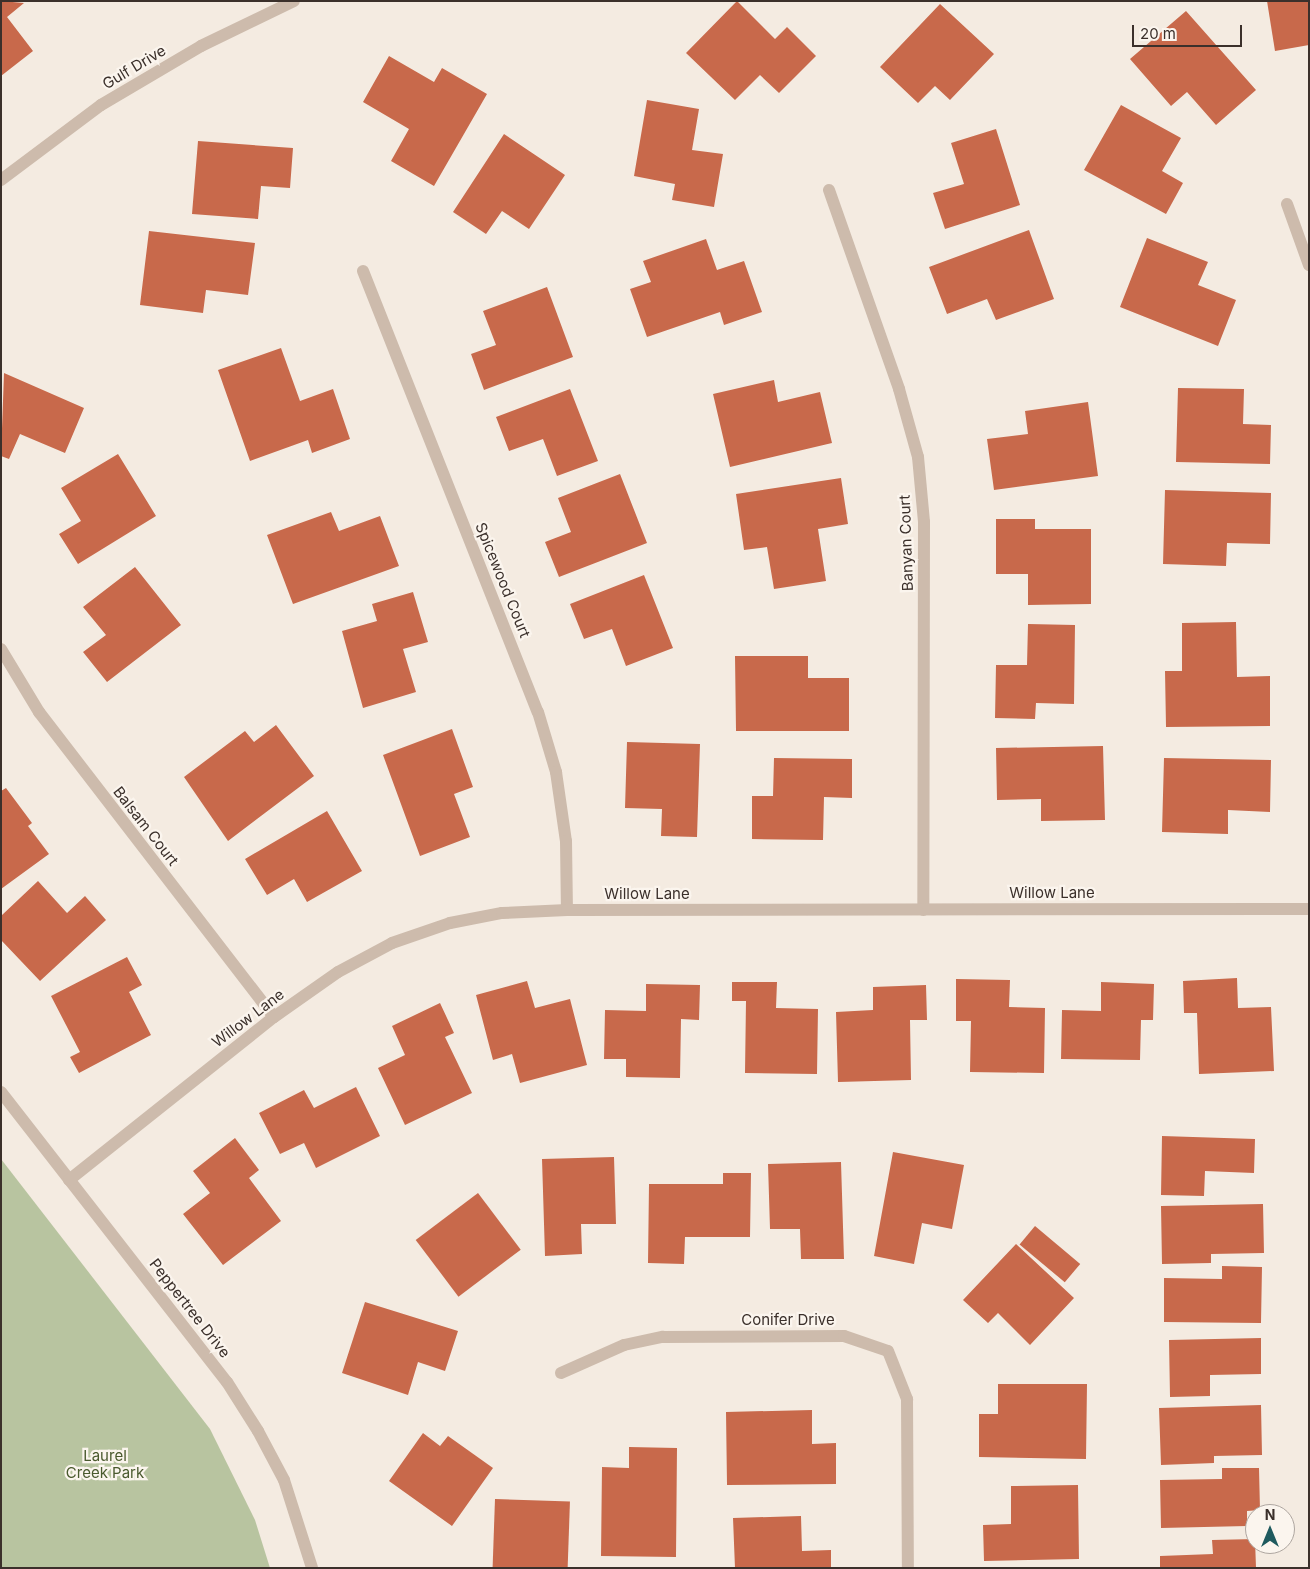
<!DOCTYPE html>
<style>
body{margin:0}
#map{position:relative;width:1310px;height:1569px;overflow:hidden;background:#f4ebe1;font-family:Inter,sans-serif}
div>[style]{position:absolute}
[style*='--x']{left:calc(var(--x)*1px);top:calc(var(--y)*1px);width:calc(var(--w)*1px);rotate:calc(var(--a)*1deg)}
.green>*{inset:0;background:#b8c4a0}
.building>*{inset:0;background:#c8694b;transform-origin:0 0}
.minor>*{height:12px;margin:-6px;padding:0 6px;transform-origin:6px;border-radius:6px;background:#cdbbac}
span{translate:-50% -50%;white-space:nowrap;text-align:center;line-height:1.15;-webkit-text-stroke:4.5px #fbf5ee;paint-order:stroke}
.street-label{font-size:15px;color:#3b302b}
.park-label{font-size:15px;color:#4a5a2e}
.frame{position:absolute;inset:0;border:2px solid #3b302b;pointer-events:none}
.north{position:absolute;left:1245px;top:1504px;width:50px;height:50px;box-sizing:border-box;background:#fbf5ee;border:1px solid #aea6a0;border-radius:50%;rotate:0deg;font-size:14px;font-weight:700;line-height:20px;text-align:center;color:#3b302b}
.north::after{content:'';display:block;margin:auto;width:18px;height:22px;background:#1f5a5e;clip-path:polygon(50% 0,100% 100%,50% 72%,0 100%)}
.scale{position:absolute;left:1132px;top:25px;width:110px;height:22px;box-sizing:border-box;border:2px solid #3b302b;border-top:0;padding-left:6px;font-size:15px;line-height:18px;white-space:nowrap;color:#3b302b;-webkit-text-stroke:4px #fbf5ee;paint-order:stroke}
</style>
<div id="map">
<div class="green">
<div style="clip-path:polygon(1px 1159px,210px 1429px,255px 1520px,270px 1568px,1px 1568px)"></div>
</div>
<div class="building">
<div style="clip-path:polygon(1px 1px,24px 3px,7px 17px,33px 51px,1px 76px)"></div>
<div style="clip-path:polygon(737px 1px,775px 39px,787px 27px,816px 56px,779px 93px,760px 75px,735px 100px,686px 53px)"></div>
<div style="clip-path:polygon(1267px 1px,1309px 1px,1309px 45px,1275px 51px)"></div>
<div style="clip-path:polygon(940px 4px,994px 54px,950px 100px,935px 86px,918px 103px,880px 67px)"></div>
<div style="clip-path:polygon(1186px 11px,1256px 90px,1216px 125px,1187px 92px,1171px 106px,1130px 59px)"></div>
<div style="clip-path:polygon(389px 56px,434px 82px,442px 68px,487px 94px,434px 186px,391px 161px,409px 129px,363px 102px)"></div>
<div style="clip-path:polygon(647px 100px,699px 109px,692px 150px,723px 154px,714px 207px,672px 200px,675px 184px,634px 176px)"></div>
<div style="clip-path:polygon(1121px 105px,1181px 138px,1162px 171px,1183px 183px,1166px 214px,1084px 170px)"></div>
<div style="clip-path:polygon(996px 129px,1020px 205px,945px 229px,933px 193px,964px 184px,951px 143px)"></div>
<div style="clip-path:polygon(504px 134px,565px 175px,529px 229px,502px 211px,486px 234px,453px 212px)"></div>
<div style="clip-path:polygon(198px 141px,293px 148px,290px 188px,261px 186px,258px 219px,192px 214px)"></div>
<div style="clip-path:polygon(1029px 230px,1054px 299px,996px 320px,987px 299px,947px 314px,929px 267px)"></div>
<div style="clip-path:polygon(149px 231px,255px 243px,248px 295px,206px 290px,203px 313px,140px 305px)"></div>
<div style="clip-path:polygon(1147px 238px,1208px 262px,1198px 285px,1236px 300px,1218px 346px,1120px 307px)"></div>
<div style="clip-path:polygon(706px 239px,717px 270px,744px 261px,762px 312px,724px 325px,720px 312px,647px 337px,630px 289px,651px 282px,643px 261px)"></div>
<div style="clip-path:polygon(547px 287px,573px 357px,484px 390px,471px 354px,496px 345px,483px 311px)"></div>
<div style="clip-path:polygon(281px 348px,300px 401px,333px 389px,350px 439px,312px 453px,308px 440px,250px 461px,218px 370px)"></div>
<div style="clip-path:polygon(4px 373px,84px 408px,65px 453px,20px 434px,9px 459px,1px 456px)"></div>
<div style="clip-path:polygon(774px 380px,778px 402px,820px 392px,832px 443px,730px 467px,713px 394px)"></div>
<div style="clip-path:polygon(1178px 388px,1244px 389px,1243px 424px,1271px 425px,1270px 464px,1176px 462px)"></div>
<div style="clip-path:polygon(570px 389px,598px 461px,557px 476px,543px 439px,509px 451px,496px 417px)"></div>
<div style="clip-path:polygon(1088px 402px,1098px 476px,994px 490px,987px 439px,1028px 434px,1025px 411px)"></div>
<div style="clip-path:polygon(118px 454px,156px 516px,78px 564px,59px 534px,81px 521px,61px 488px)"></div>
<div style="clip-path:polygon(620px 474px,647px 543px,559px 577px,545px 542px,571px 532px,558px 498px)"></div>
<div style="clip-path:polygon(841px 478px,848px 524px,818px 529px,826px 581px,774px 589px,767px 547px,744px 550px,736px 494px)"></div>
<div style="clip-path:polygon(1165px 490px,1271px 493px,1270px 544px,1227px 543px,1226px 566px,1163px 564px)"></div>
<div style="clip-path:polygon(331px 512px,339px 531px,380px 516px,399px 566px,293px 604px,267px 535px)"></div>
<div style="clip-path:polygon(996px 519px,1035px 519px,1035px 529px,1091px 529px,1091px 604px,1028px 605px,1028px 574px,996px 574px)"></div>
<div style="clip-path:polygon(135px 567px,181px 625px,107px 682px,83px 652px,106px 635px,83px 607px)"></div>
<div style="clip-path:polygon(644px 575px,673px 648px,626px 666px,612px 629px,584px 639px,570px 604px)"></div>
<div style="clip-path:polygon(413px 592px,428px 642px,403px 649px,416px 692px,363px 708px,342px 631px,377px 621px,372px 604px)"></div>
<div style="clip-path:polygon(1236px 622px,1237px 677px,1270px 676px,1270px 726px,1166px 727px,1165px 671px,1182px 671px,1182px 623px)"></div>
<div style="clip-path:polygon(1028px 624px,1075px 625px,1074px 704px,1036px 703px,1035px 719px,995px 718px,996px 665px,1027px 665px)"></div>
<div style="clip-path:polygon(735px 656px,808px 656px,808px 678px,849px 678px,849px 731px,736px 731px)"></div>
<div style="clip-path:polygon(276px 725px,314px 776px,228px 841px,184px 777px,245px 731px,254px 742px)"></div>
<div style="clip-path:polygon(452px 729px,473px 787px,454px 794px,470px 837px,420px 856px,383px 755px)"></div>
<div style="clip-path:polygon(627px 742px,700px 744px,697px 837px,661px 836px,662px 809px,625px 808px)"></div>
<div style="clip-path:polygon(1103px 746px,1105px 820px,1041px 821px,1041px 799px,997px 800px,996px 748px)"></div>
<div style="clip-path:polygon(774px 758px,852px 759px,852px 798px,824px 797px,823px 840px,752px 839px,752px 796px,773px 796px)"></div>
<div style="clip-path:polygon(1164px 758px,1271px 760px,1270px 812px,1228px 810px,1228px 834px,1162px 832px)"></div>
<div style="clip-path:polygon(6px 788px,32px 823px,28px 826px,49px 854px,1px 889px,1px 791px)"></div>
<div style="clip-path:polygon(327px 811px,362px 871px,307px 902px,294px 879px,267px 895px,245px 859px)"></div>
<div style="clip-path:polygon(38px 881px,67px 913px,85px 896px,106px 920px,40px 981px,1px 940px,1px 916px)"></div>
<div style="clip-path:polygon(127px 957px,142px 985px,129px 992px,151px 1035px,79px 1073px,70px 1057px,80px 1052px,51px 996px)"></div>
<div style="clip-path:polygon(1237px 978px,1238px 1008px,1271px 1007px,1274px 1071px,1199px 1074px,1197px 1013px,1184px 1013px,1183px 981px)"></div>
<div style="clip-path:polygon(956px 979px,1010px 980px,1009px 1007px,1045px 1008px,1044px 1073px,970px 1072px,971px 1021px,956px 1021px)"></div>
<div style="clip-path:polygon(527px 981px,535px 1008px,570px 999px,587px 1065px,520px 1083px,512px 1054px,493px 1060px,476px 995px)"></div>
<div style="clip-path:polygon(732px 982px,777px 982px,776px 1008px,818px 1009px,817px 1074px,745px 1073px,746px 1001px,732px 1001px)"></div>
<div style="clip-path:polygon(1101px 982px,1154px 984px,1153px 1020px,1141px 1020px,1140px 1060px,1061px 1059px,1062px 1010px,1101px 1011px)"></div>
<div style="clip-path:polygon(646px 984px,700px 985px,699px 1020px,681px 1019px,680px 1078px,626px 1077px,626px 1059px,604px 1059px,605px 1010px,646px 1011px)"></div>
<div style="clip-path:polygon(926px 985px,927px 1020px,910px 1020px,911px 1080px,838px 1082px,836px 1012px,873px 1010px,873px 987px)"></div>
<div style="clip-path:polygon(440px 1003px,454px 1033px,445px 1037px,472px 1093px,405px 1125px,378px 1068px,405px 1055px,392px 1026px)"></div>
<div style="clip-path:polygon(356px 1087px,380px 1136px,316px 1168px,304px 1143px,280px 1154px,259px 1113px,304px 1090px,314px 1108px)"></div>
<div style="clip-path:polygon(1162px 1136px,1255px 1139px,1254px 1173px,1205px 1171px,1204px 1196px,1161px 1195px)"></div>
<div style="clip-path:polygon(235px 1138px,259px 1170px,249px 1178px,281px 1221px,223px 1265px,183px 1214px,210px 1193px,193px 1171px)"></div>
<div style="clip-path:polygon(893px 1152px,964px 1165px,952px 1229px,922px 1223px,914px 1264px,874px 1256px)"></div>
<div style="clip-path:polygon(614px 1157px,616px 1224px,581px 1224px,582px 1254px,545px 1256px,542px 1159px)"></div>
<div style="clip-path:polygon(841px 1162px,844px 1259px,801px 1259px,800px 1229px,770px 1229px,768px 1164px)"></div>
<div style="clip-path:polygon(723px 1173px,751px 1173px,750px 1237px,685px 1237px,684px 1264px,648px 1263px,649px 1184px,723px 1184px)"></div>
<div style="left:478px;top:1193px;width:71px;height:78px;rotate:53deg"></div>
<div style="clip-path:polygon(1263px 1204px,1264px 1253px,1211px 1254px,1211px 1263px,1162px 1264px,1161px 1206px)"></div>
<div style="left:1035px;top:1226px;width:59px;height:24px;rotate:40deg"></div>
<div style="clip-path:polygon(1016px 1244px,1074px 1298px,1030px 1345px,998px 1313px,988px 1323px,963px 1300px)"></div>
<div style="clip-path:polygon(1222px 1266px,1262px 1267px,1261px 1323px,1164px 1322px,1164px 1278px,1222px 1279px)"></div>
<div style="clip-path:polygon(365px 1302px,458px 1331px,445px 1371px,418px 1362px,408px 1395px,342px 1373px)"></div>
<div style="clip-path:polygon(1261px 1338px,1261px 1374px,1210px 1375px,1210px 1396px,1170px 1397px,1169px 1340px)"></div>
<div style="clip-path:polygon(998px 1384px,1087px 1384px,1086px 1459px,979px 1457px,979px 1414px,998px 1414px)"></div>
<div style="clip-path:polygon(1261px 1405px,1262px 1455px,1214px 1456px,1214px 1463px,1161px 1465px,1159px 1408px)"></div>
<div style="clip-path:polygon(812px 1410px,812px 1444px,836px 1443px,836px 1484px,727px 1485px,726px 1412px)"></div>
<div style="clip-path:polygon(423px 1433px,440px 1446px,448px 1436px,493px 1468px,452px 1526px,389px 1481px)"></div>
<div style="clip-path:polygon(629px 1447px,677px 1448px,676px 1557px,601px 1556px,602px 1467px,629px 1468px)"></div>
<div style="clip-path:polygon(1222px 1468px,1259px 1468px,1260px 1510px,1247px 1511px,1247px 1526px,1161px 1528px,1160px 1480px,1222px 1479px)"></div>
<div style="clip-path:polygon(1078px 1485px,1079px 1559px,984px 1561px,983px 1525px,1011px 1524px,1011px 1486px)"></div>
<div style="left:495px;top:1499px;width:75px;height:69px;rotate:2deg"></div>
<div style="clip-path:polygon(801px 1516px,802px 1551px,831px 1550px,831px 1568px,735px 1568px,733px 1518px)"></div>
<div style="clip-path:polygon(1255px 1539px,1256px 1568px,1160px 1568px,1160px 1556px,1213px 1554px,1212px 1540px)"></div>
</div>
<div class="minor">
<div style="--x:1;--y:180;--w:125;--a:-36.9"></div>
<div style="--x:101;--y:105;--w:116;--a:-30.5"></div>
<div style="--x:201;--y:46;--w:103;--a:-25.8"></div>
<div style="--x:829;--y:190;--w:211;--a:70.6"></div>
<div style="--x:899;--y:389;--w:71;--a:74.4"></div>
<div style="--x:918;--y:457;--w:65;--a:84.7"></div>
<div style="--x:924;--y:522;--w:388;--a:90.1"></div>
<div style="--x:1287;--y:204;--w:65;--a:70.2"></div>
<div style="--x:363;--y:271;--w:474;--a:68.4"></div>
<div style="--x:538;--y:712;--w:63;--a:73.3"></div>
<div style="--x:556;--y:772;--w:70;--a:81.8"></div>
<div style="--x:566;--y:841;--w:69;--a:89.2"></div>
<div style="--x:1;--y:649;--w:74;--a:58.9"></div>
<div style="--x:39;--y:712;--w:385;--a:52.4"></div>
<div style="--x:1;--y:1092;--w:368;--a:52.1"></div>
<div style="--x:227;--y:1382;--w:58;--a:57.7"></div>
<div style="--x:258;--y:1431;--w:55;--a:62"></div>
<div style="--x:284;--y:1480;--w:92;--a:72.3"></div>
<div style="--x:69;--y:1180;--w:262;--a:-38.5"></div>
<div style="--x:274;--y:1017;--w:78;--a:-35.1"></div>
<div style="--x:338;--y:972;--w:61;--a:-28.2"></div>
<div style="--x:392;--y:943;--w:61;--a:-19"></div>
<div style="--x:450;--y:923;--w:53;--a:-10.9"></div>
<div style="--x:502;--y:913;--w:65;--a:-2.6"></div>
<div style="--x:567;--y:910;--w:742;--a:-0.08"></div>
<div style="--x:561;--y:1373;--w:69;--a:-24"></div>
<div style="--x:624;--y:1345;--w:40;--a:-12"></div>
<div style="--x:663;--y:1337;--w:181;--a:-0.3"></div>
<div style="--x:844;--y:1336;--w:46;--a:18.8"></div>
<div style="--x:888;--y:1351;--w:52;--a:68.4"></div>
<div style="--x:907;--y:1399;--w:169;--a:89.7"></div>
</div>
<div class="street-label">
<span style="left:134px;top:67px;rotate:-31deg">Gulf Drive</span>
<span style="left:906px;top:543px;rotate:-92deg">Banyan Court</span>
<span style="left:503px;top:580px;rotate:68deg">Spicewood Court</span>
<span style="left:146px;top:826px;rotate:52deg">Balsam Court</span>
<span style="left:1052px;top:893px">Willow Lane</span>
<span style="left:647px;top:894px">Willow Lane</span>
<span style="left:248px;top:1018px;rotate:-37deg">Willow Lane</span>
<span style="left:190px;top:1308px;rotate:52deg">Peppertree Drive</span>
<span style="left:788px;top:1320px">Conifer Drive</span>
</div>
<div class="park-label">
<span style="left:105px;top:1464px">Laurel<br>Creek Park</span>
</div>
<div class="frame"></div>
<div class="north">N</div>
<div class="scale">20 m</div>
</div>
